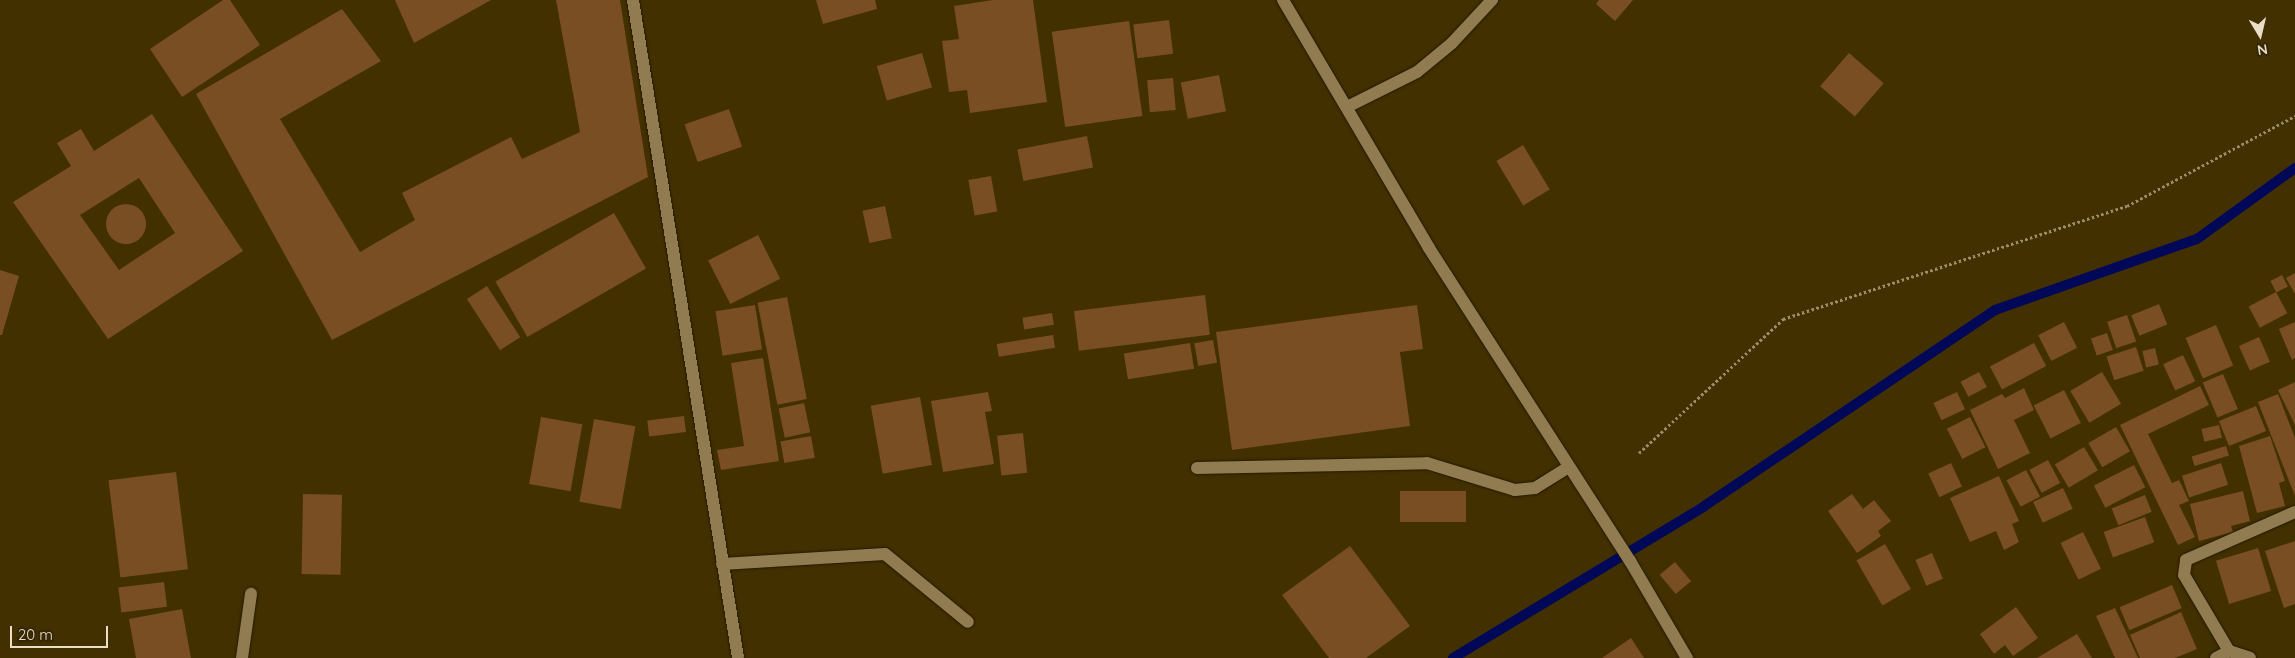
<!DOCTYPE html>
<style>
body{margin:0}
#map{position:relative;width:2295px;height:658px;overflow:hidden;background:#423001;font-family:Quicksand,sans-serif}
div>[style]{position:absolute}
[style*='--x']{left:calc(var(--x)*1px);top:calc(var(--y)*1px);width:calc(var(--w)*1px);rotate:calc(var(--a)*1deg)}
.stream>*{height:10px;margin:-5px;padding:0 5px;transform-origin:5px;border-radius:5px;background:#010858}
.building>*{inset:0;background:#784e22;transform-origin:0 0}
.round{border-radius:50%}
.path>*{height:3px;margin-top:-1.5px;transform-origin:0;background:repeating-linear-gradient(90deg,#9b8d6a 0 2.5px,transparent 0 5px)}
.roads{filter:drop-shadow(0 0 1px #231904) drop-shadow(0 0 1px #231904)}
.minor>*{height:12px;margin:-6px;padding:0 6px;transform-origin:6px;border-radius:6px;background:#917c51}
span{translate:-50% -50%;white-space:nowrap;text-align:center;line-height:1.15;-webkit-text-stroke:5px #352705;paint-order:stroke}
.north{position:absolute;left:2235px;top:10px;width:50px;height:50px;-webkit-text-stroke:4px #352705;paint-order:stroke;rotate:171deg;font-size:14px;font-weight:700;line-height:20px;text-align:center;color:#e9dec7}
.north::after{content:'';display:block;margin:auto;width:18px;height:22px;background:#e9dec7;clip-path:polygon(50% 0,100% 100%,50% 72%,0 100%)}
.scale{position:absolute;left:10px;top:626px;width:98px;height:22px;box-sizing:border-box;border:2px solid #e9dec7;border-top:0;padding-left:6px;font-size:15px;line-height:18px;white-space:nowrap;color:#e9dec7;-webkit-text-stroke:4px #352705;paint-order:stroke}
</style>
<div id="map">
<div class="stream">
<div style="--x:1453;--y:658;--w:292;--a:-31.1"></div>
<div style="--x:1703;--y:507;--w:352;--a:-34"></div>
<div style="--x:1995;--y:310;--w:214;--a:-19.4"></div>
<div style="--x:2197;--y:239;--w:121;--a:-35.9"></div>
</div>
<div class="building">
<div style="clip-path:polygon(223px 0,230px 0,260px 45px,182px 97px,150px 49px)"></div>
<div style="clip-path:polygon(395px 0,491px 0,414px 43px)"></div>
<div style="clip-path:polygon(556px 0,620px 0,648px 177px,332px 340px,196px 94px,342px 9px,381px 61px,280px 119px,360px 252px,415px 220px,402px 193px,511px 137px,522px 159px,580px 132px)"></div>
<div style="clip-path:polygon(816px 0,875px 0,877px 9px,823px 24px)"></div>
<div style="clip-path:polygon(993px 0,1033px 0,1047px 102px,970px 113px,967px 90px,949px 92px,942px 41px,959px 39px,954px 6px)"></div>
<div style="clip-path:polygon(1599px 0,1633px 0,1615px 21px,1596px 4px)"></div>
<div style="left:1169px;top:20px;width:34px;height:36px;rotate:83deg"></div>
<div style="left:1129px;top:21px;width:96px;height:78px;rotate:82deg"></div>
<div style="left:922px;top:53px;width:36px;height:47px;rotate:74deg"></div>
<div style="left:1849px;top:53px;width:46px;height:44px;rotate:41deg"></div>
<div style="left:1219px;top:75px;width:37px;height:39px;rotate:79deg"></div>
<div style="left:1173px;top:78px;width:32px;height:26px;rotate:85deg"></div>
<div style="left:729px;top:109px;width:40px;height:47px;rotate:71deg"></div>
<div style="clip-path:polygon(evenodd,152px 114px,243px 251px,108px 339px,13px 202px,71px 166px,57px 143px,81px 129px,94px 151px,152px 114px,139px 178px,175px 233px,119px 270px,80px 215px,139px 178px)"></div>
<div style="left:1087px;top:136px;width:32px;height:71px;rotate:79deg"></div>
<div style="left:1523px;top:145px;width:52px;height:31px;rotate:59deg"></div>
<div style="left:991px;top:176px;width:36px;height:23px;rotate:80deg"></div>
<div class="round" style="left:106px;top:204px;width:40px;height:40px"></div>
<div style="left:885px;top:206px;width:33px;height:23px;rotate:78deg"></div>
<div style="left:614px;top:213px;width:64px;height:137px;rotate:60deg"></div>
<div style="left:758px;top:235px;width:49px;height:56px;rotate:63deg"></div>
<div style="clip-path:polygon(0 270px,19px 276px,2px 335px,0 335px)"></div>
<div style="clip-path:polygon(2295px 273px,2295px 294px,2286px 278px)"></div>
<div style="left:2282px;top:275px;width:13px;height:13px;rotate:63deg"></div>
<div style="left:487px;top:286px;width:61px;height:24px;rotate:57deg"></div>
<div style="left:2276px;top:292px;width:24px;height:31px;rotate:62deg"></div>
<div style="left:1205px;top:295px;width:40px;height:132px;rotate:83deg"></div>
<div style="left:787px;top:297px;width:104px;height:30px;rotate:79deg"></div>
<div style="left:2159px;top:304px;width:22px;height:30px;rotate:68deg"></div>
<div style="left:755px;top:305px;width:45px;height:40px;rotate:81deg"></div>
<div style="clip-path:polygon(1417px 305px,1423px 349px,1400px 352px,1410px 426px,1232px 450px,1216px 332px)"></div>
<div style="left:1052px;top:313px;width:12px;height:30px;rotate:81deg"></div>
<div style="left:2127px;top:315px;width:28px;height:21px;rotate:71deg"></div>
<div style="left:2064px;top:322px;width:29px;height:29px;rotate:63deg"></div>
<div style="clip-path:polygon(2295px 322px,2295px 358px,2292px 360px,2279px 329px)"></div>
<div style="left:2216px;top:325px;width:44px;height:33px;rotate:67deg"></div>
<div style="left:2107px;top:333px;width:18px;height:17px;rotate:71deg"></div>
<div style="left:1053px;top:335px;width:13px;height:57px;rotate:81deg"></div>
<div style="left:2259px;top:337px;width:27px;height:22px;rotate:66deg"></div>
<div style="left:1213px;top:340px;width:23px;height:19px;rotate:80deg"></div>
<div style="left:1190px;top:343px;width:26px;height:67px;rotate:81deg"></div>
<div style="left:2034px;top:343px;width:26px;height:50px;rotate:62deg"></div>
<div style="left:2136px;top:347px;width:25px;height:31px;rotate:72deg"></div>
<div style="left:2155px;top:348px;width:17px;height:13px;rotate:77deg"></div>
<div style="left:2183px;top:355px;width:29px;height:22px;rotate:65deg"></div>
<div style="clip-path:polygon(763px 358px,779px 461px,721px 470px,717px 450px,744px 446px,731px 363px)"></div>
<div style="left:1979px;top:372px;width:17px;height:21px;rotate:62deg"></div>
<div style="left:2102px;top:372px;width:37px;height:37px;rotate:59deg"></div>
<div style="left:2223px;top:374px;width:38px;height:22px;rotate:67deg"></div>
<div style="clip-path:polygon(2295px 382px,2295px 425px,2278px 390px)"></div>
<div style="clip-path:polygon(2200px 386px,2209px 405px,2148px 434px,2172px 483px,2179px 480px,2189px 501px,2179px 505px,2195px 537px,2178px 545px,2120px 425px)"></div>
<div style="clip-path:polygon(2024px 388px,2034px 410px,2014px 420px,2030px 453px,1998px 469px,1970px 410px,2002px 394px,2005px 398px)"></div>
<div style="left:2064px;top:390px;width:37px;height:34px;rotate:63deg"></div>
<div style="clip-path:polygon(988px 392px,992px 411px,985px 412px,994px 464px,943px 472px,931px 401px)"></div>
<div style="left:1957px;top:392px;width:19px;height:26px;rotate:65deg"></div>
<div style="clip-path:polygon(2278px 394px,2295px 438px,2295px 496px,2258px 402px)"></div>
<div style="left:920px;top:397px;width:69px;height:50px;rotate:80deg"></div>
<div style="left:804px;top:403px;width:30px;height:26px;rotate:78deg"></div>
<div style="left:2256px;top:406px;width:27px;height:40px;rotate:68deg"></div>
<div style="left:684px;top:416px;width:16px;height:37px;rotate:83deg"></div>
<div style="left:541px;top:417px;width:42px;height:68px;rotate:10deg"></div>
<div style="left:1970px;top:417px;width:34px;height:26px;rotate:63deg"></div>
<div style="left:594px;top:419px;width:42px;height:84px;rotate:10deg"></div>
<div style="left:2219px;top:425px;width:13px;height:18px;rotate:77deg"></div>
<div style="left:2116px;top:427px;width:28px;height:32px;rotate:60deg"></div>
<div style="left:1023px;top:433px;width:40px;height:26px;rotate:84deg"></div>
<div style="left:811px;top:436px;width:22px;height:31px;rotate:80deg"></div>
<div style="clip-path:polygon(2270px 436px,2285px 481px,2279px 483px,2285px 506px,2257px 513px,2239px 446px)"></div>
<div style="left:2226px;top:446px;width:10px;height:36px;rotate:73deg"></div>
<div style="left:2084px;top:447px;width:27px;height:34px;rotate:59deg"></div>
<div style="left:2048px;top:460px;width:26px;height:21px;rotate:62deg"></div>
<div style="left:1951px;top:463px;width:26px;height:25px;rotate:65deg"></div>
<div style="left:2221px;top:463px;width:23px;height:41px;rotate:72deg"></div>
<div style="left:2134px;top:465px;width:25px;height:45px;rotate:63deg"></div>
<div style="left:2026px;top:470px;width:30px;height:22px;rotate:62deg"></div>
<div style="left:176px;top:472px;width:98px;height:68px;rotate:83deg"></div>
<div style="clip-path:polygon(1999px 476px,2019px 521px,2012px 524px,2019px 542px,2004px 550px,1996px 531px,1970px 542px,1950px 498px)"></div>
<div style="left:2063px;top:488px;width:23px;height:33px;rotate:65deg"></div>
<div style="left:1466px;top:491px;width:31px;height:66px;rotate:90deg"></div>
<div style="clip-path:polygon(2243px 491px,2250px 521px,2231px 526px,2233px 532px,2199px 541px,2190px 504px)"></div>
<div style="left:303px;top:494px;width:39px;height:80px;rotate:1deg"></div>
<div style="clip-path:polygon(1852px 494px,1863px 509px,1874px 500px,1891px 521px,1878px 531px,1881px 536px,1857px 553px,1828px 511px)"></div>
<div style="left:2145px;top:495px;width:18px;height:36px;rotate:68deg"></div>
<div style="left:2145px;top:517px;width:27px;height:44px;rotate:70deg"></div>
<div style="left:2083px;top:532px;width:41px;height:25px;rotate:64deg"></div>
<div style="clip-path:polygon(2295px 541px,2295px 604px,2284px 608px,2265px 551px)"></div>
<div style="left:1885px;top:544px;width:52px;height:33px;rotate:60deg"></div>
<div style="clip-path:polygon(1350px 546px,1410px 626px,1366px 658px,1329px 658px,1282px 595px)"></div>
<div style="left:2258px;top:548px;width:45px;height:44px;rotate:73deg"></div>
<div style="left:1932px;top:553px;width:28px;height:18px;rotate:67deg"></div>
<div style="left:1675px;top:562px;width:25px;height:20px;rotate:50deg"></div>
<div style="left:164px;top:582px;width:25px;height:46px;rotate:83deg"></div>
<div style="left:2172px;top:585px;width:25px;height:57px;rotate:67deg"></div>
<div style="clip-path:polygon(2016px 607px,2038px 638px,2013px 656px,2005px 645px,1994px 654px,1980px 634px)"></div>
<div style="clip-path:polygon(2115px 608px,2138px 658px,2115px 658px,2096px 616px)"></div>
<div style="clip-path:polygon(182px 609px,191px 658px,136px 658px,129px 619px)"></div>
<div style="clip-path:polygon(2181px 612px,2197px 649px,2175px 658px,2140px 658px,2130px 635px)"></div>
<div style="clip-path:polygon(2077px 634px,2092px 658px,2037px 658px)"></div>
<div style="clip-path:polygon(1631px 638px,1644px 658px,1602px 658px)"></div>
</div>
<div class="path">
<div style="--x:1639;--y:453;--w:197;--a:-42.9"></div>
<div style="--x:1783;--y:319;--w:362;--a:-18.2"></div>
<div style="--x:2127;--y:206;--w:191;--a:-28.2"></div>
</div>
<div class="roads">
<div class="minor">
<div style="--x:633;--y:0;--w:666;--a:80.93"></div>
<div style="--x:1283;--y:0;--w:288;--a:59.5"></div>
<div style="--x:1429;--y:248;--w:372;--a:57.3"></div>
<div style="--x:1630;--y:561;--w:113;--a:59.6"></div>
<div style="--x:1347;--y:107;--w:78;--a:-26.6"></div>
<div style="--x:1417;--y:72;--w:45;--a:-39.6"></div>
<div style="--x:1452;--y:43;--w:59;--a:-47.1"></div>
<div style="--x:1197;--y:468;--w:230;--a:-1.2"></div>
<div style="--x:1427;--y:463;--w:92;--a:17.1"></div>
<div style="--x:1515;--y:490;--w:20;--a:-6"></div>
<div style="--x:1535;--y:488;--w:40;--a:-32"></div>
<div style="--x:722;--y:564;--w:163;--a:-3.5"></div>
<div style="--x:885;--y:554;--w:107;--a:39.3"></div>
<div style="--x:2229;--y:651;--w:88;--a:-120.6"></div>
<div style="--x:2184;--y:575;--w:15;--a:-82"></div>
<div style="--x:2186;--y:560;--w:119;--a:-23.8"></div>
<div style="--x:242;--y:658;--w:65;--a:-82"></div>
<div style="--x:2216;--y:658;--w:15;--a:-28"></div>
<div style="--x:2229;--y:651;--w:22;--a:18"></div>
</div>
</div>
<div class="north">N</div>
<div class="scale">20 m</div>
</div>
